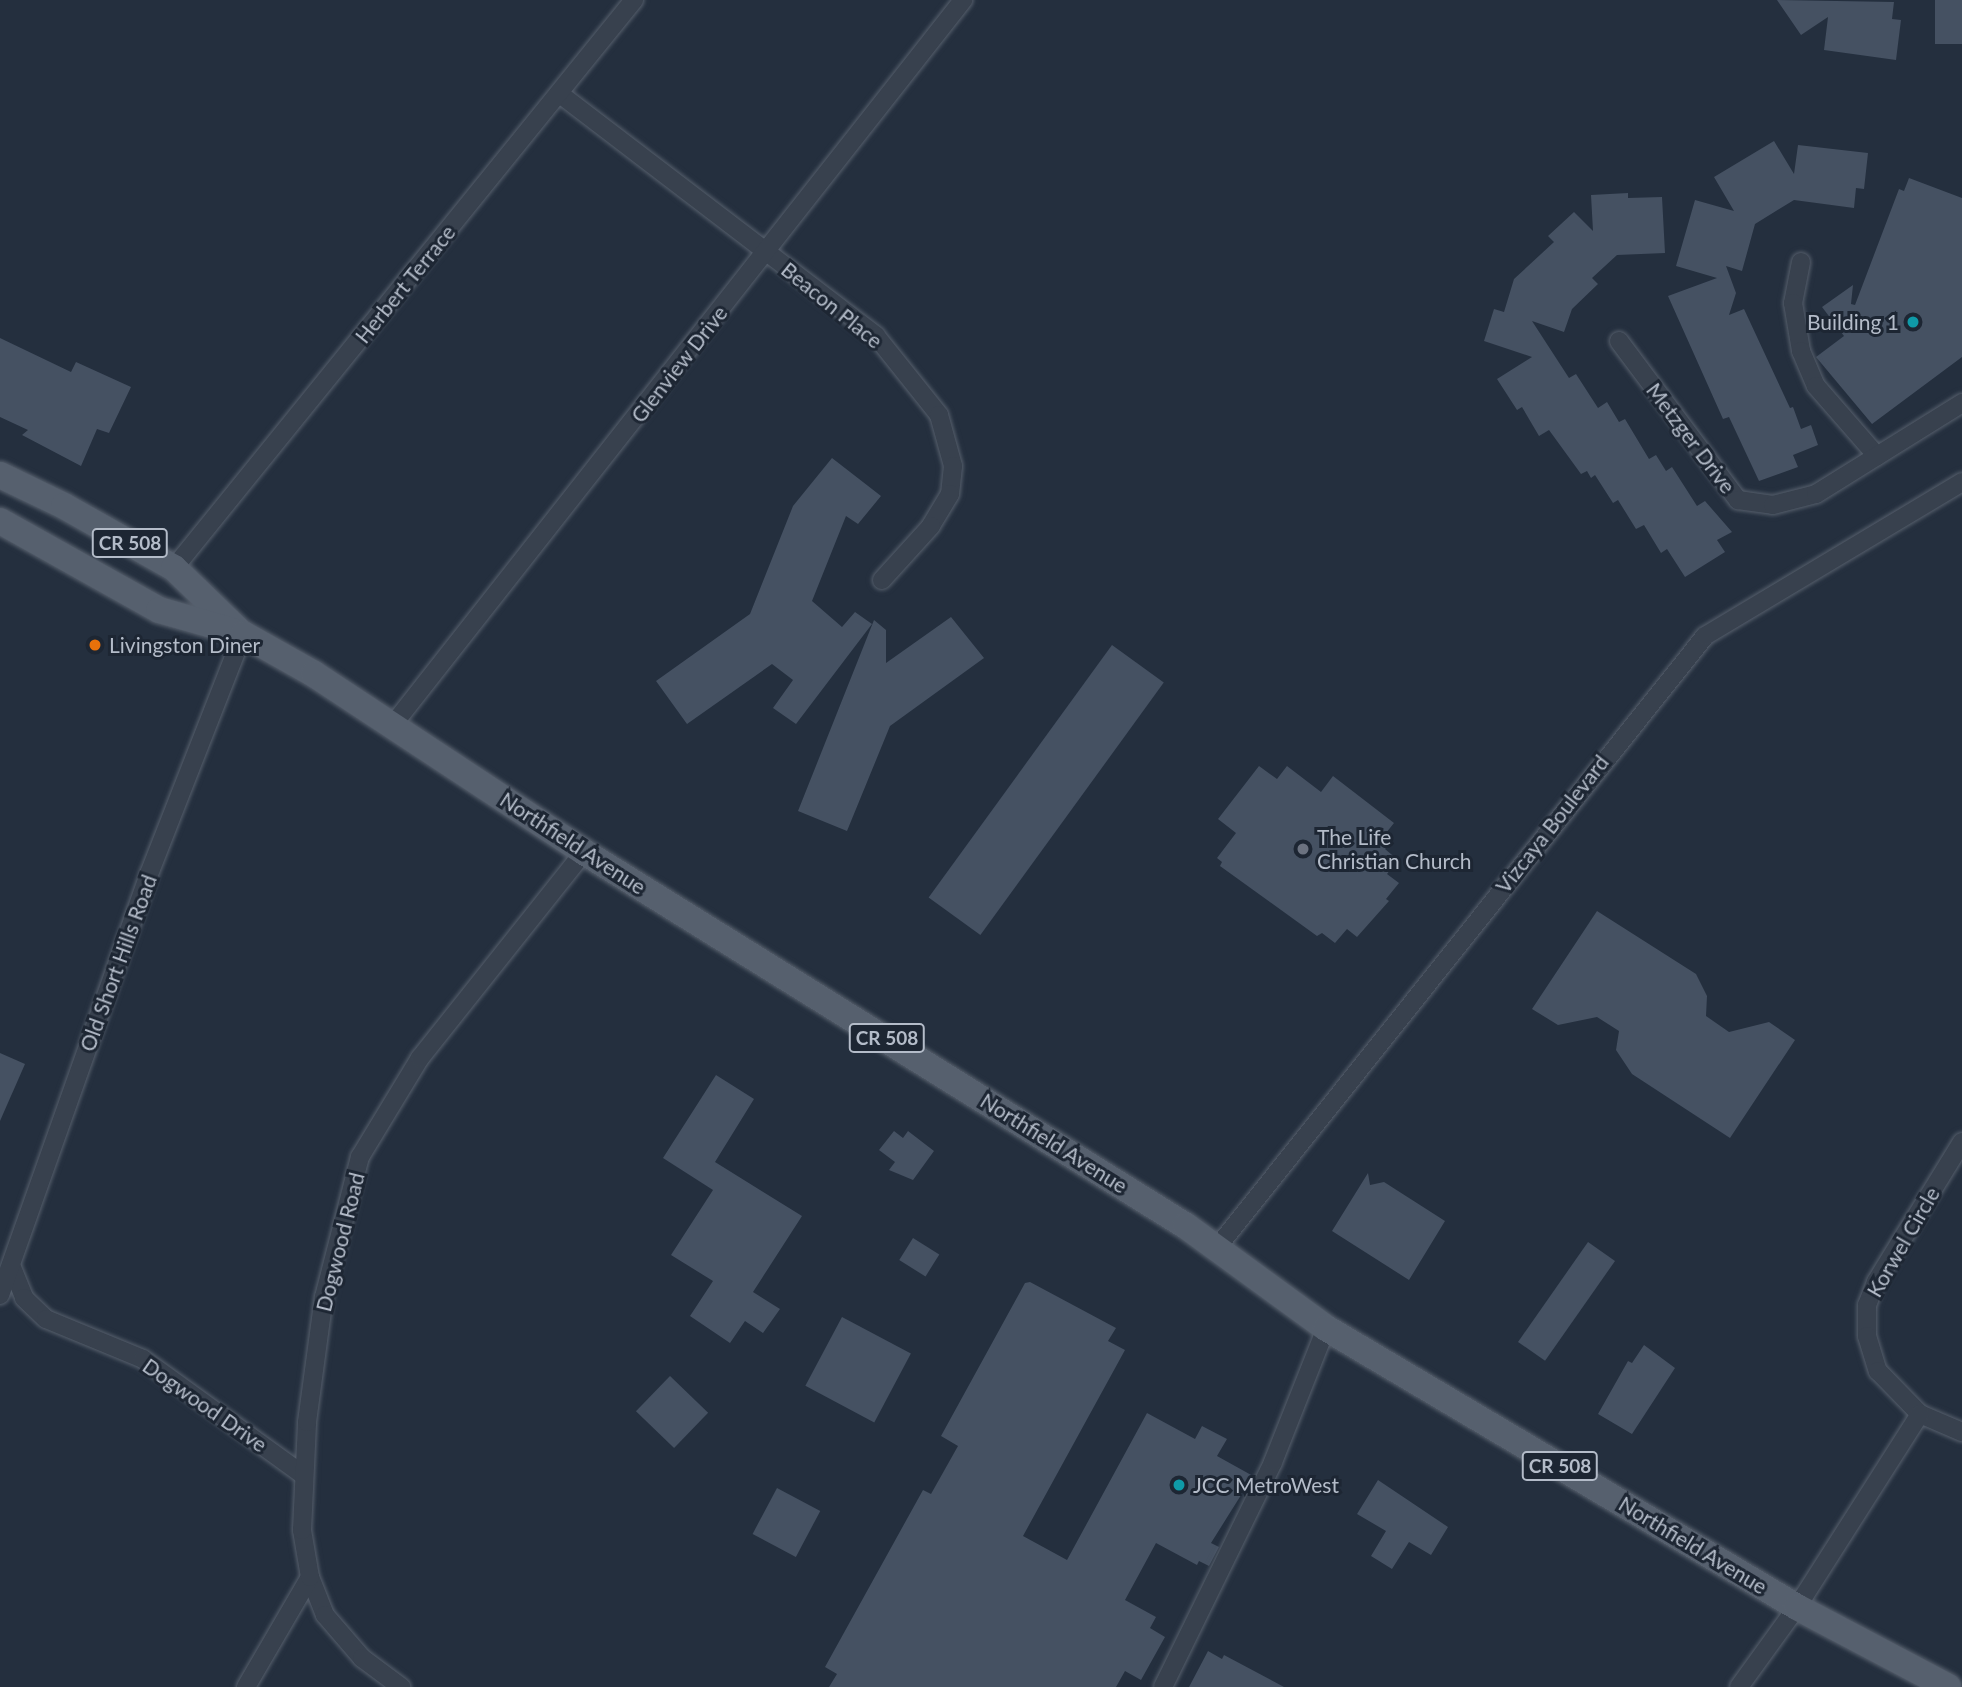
<!DOCTYPE html>
<style>
body{margin:0}
#map{position:relative;width:1962px;height:1687px;overflow:hidden;background:#242f3e;font-family:Lato,sans-serif}
div>[style]{position:absolute}
[style*='--x']{left:calc(var(--x)*1px);top:calc(var(--y)*1px);width:calc(var(--w)*1px);rotate:calc(var(--a)*1deg)}
.building>*{inset:0;background:#455162;transform-origin:0 0}
.roads{filter:drop-shadow(0 0 2px #565f6c) drop-shadow(0 0 2px #565f6c)}
.minor>*{height:18px;margin:-9px;padding:0 9px;transform-origin:9px;border-radius:9px;background:#38414e}
.primary>*{height:26px;margin:-13px;padding:0 13px;transform-origin:13px;border-radius:13px;background:#56606e}
.dots>*{width:19px;height:19px;translate:-50% -50%;box-sizing:border-box;border:4px solid #1d2633;border-radius:50%}
span{translate:-50% -50%;white-space:nowrap;text-align:center;line-height:1.15;-webkit-text-stroke:6px #1d2633;paint-order:stroke}
.shield-label span{padding:2px 5px;background:#1d2633;border:2px solid;border-radius:5px;-webkit-text-stroke-width:0}
.shield-label{font-size:19px;color:#b4bcc9;font-weight:700}
.street-label{font-size:21px;color:#b4bcc9}
.poi-label{font-size:21px;color:#b4bcc9}
.right{translate:-100% -50%;text-align:right}
.left{translate:0 -50%;text-align:left}
</style>
<div id="map">
<div class="building">
<div style="clip-path:polygon(1777px 0,1894px 2px,1892px 19px,1901px 20px,1896px 60px,1824px 50px,1828px 17px,1801px 35px)"></div>
<div style="left:1935px;top:0;width:27px;height:44px"></div>
<div style="clip-path:polygon(1774px 141px,1794px 174px,1798px 145px,1868px 153px,1864px 189px,1856px 188px,1854px 208px,1794px 200px,1755px 224px,1742px 271px,1726px 266px,1736px 293px,1729px 315px,1744px 309px,1790px 408px,1793px 407px,1801px 429px,1811px 425px,1818px 445px,1793px 455px,1798px 467px,1759px 481px,1729px 417px,1723px 419px,1668px 296px,1717px 278px,1676px 266px,1695px 200px,1734px 211px,1714px 177px)"></div>
<div style="clip-path:polygon(1909px 178px,1962px 198px,1962px 357px,1872px 424px,1816px 357px,1844px 336px,1822px 307px,1853px 285px,1851px 304px,1855px 305px,1899px 189px,1904px 191px)"></div>
<div style="clip-path:polygon(1628px 193px,1628px 198px,1662px 197px,1665px 253px,1617px 255px,1592px 278px,1598px 284px,1572px 309px,1564px 332px,1532px 321px,1569px 378px,1576px 374px,1598px 408px,1607px 402px,1619px 422px,1625px 419px,1649px 459px,1656px 455px,1666px 471px,1672px 467px,1697px 506px,1705px 501px,1732px 532px,1717px 540px,1725px 552px,1685px 577px,1667px 549px,1661px 553px,1644px 525px,1636px 529px,1618px 500px,1613px 503px,1595px 475px,1591px 478px,1587px 471px,1581px 474px,1549px 430px,1539px 436px,1522px 407px,1517px 410px,1497px 379px,1532px 357px,1484px 341px,1494px 309px,1504px 312px,1514px 279px,1554px 242px,1548px 236px,1574px 212px,1593px 231px,1591px 195px)"></div>
<div style="clip-path:polygon(0 338px,71px 372px,76px 362px,131px 387px,109px 433px,97px 429px,81px 466px,22px 435px,28px 430px,0 417px)"></div>
<div style="clip-path:polygon(832px 458px,881px 496px,858px 524px,846px 516px,812px 601px,842px 627px,855px 612px,872px 624px,796px 724px,773px 708px,793px 680px,772px 664px,687px 724px,656px 681px,750px 614px,793px 506px)"></div>
<div style="clip-path:polygon(951px 617px,984px 658px,890px 726px,847px 831px,798px 811px,874px 620px,886px 630px,886px 663px)"></div>
<div style="left:1112px;top:645px;width:64px;height:312px;rotate:36deg"></div>
<div style="clip-path:polygon(1259px 766px,1277px 779px,1287px 766px,1321px 792px,1333px 776px,1394px 823px,1382px 838px,1390px 843px,1385px 849px,1398px 860px,1387px 874px,1399px 883px,1386px 899px,1389px 901px,1357px 937px,1347px 929px,1335px 943px,1322px 933px,1317px 936px,1220px 866px,1222px 862px,1217px 858px,1236px 833px,1218px 819px)"></div>
<div style="clip-path:polygon(1597px 911px,1696px 974px,1707px 996px,1706px 1016px,1729px 1032px,1769px 1022px,1795px 1040px,1730px 1138px,1632px 1074px,1616px 1050px,1619px 1031px,1597px 1017px,1558px 1025px,1532px 1009px)"></div>
<div style="clip-path:polygon(0 1053px,25px 1064px,0 1121px)"></div>
<div style="clip-path:polygon(716px 1075px,754px 1099px,715px 1162px,802px 1216px,753px 1292px,780px 1309px,763px 1333px,745px 1321px,730px 1343px,690px 1316px,713px 1281px,671px 1255px,713px 1190px,663px 1158px)"></div>
<div style="clip-path:polygon(894px 1131px,903px 1138px,908px 1131px,934px 1151px,913px 1180px,889px 1170px,895px 1162px,879px 1150px)"></div>
<div style="clip-path:polygon(1368px 1173px,1370px 1185px,1384px 1182px,1445px 1221px,1409px 1280px,1332px 1231px)"></div>
<div style="left:913px;top:1238px;width:31px;height:26px;rotate:32deg"></div>
<div style="left:1588px;top:1242px;width:33px;height:122px;rotate:35deg"></div>
<div style="clip-path:polygon(1030px 1282px,1116px 1328px,1108px 1341px,1125px 1350px,1023px 1536px,1067px 1560px,1147px 1413px,1195px 1439px,1202px 1426px,1227px 1439px,1217px 1456px,1253px 1476px,1211px 1543px,1219px 1547px,1209px 1566px,1199px 1561px,1197px 1565px,1156px 1543px,1125px 1600px,1156px 1617px,1150px 1628px,1165px 1637px,1141px 1680px,1125px 1671px,1116px 1687px,829px 1687px,837px 1674px,825px 1667px,923px 1490px,931px 1494px,958px 1446px,941px 1436px,1025px 1283px)"></div>
<div style="left:842px;top:1317px;width:78px;height:78px;rotate:28deg"></div>
<div style="clip-path:polygon(1644px 1345px,1675px 1368px,1632px 1434px,1598px 1414px,1628px 1361px,1632px 1363px)"></div>
<div style="left:670px;top:1376px;width:53px;height:49px;rotate:44deg"></div>
<div style="clip-path:polygon(1378px 1480px,1448px 1527px,1431px 1555px,1409px 1542px,1392px 1569px,1371px 1556px,1386px 1531px,1357px 1514px)"></div>
<div style="left:777px;top:1488px;width:49px;height:52px;rotate:28deg"></div>
<div style="clip-path:polygon(1208px 1651px,1222px 1659px,1224px 1655px,1284px 1687px,1189px 1687px)"></div>
</div>
<div class="roads">
<div class="minor">
<div style="--x:560;--y:94;--w:398;--a:37.4"></div>
<div style="--x:876;--y:336;--w:101;--a:51.4"></div>
<div style="--x:939;--y:415;--w:53;--a:74.6"></div>
<div style="--x:953;--y:466;--w:28;--a:96"></div>
<div style="--x:950;--y:494;--w:37;--a:121"></div>
<div style="--x:931;--y:526;--w:73;--a:132.2"></div>
<div style="--x:1801;--y:262;--w:42;--a:101"></div>
<div style="--x:1793;--y:303;--w:49;--a:80.5"></div>
<div style="--x:1801;--y:351;--w:38;--a:67"></div>
<div style="--x:1816;--y:386;--w:93;--a:48.9"></div>
<div style="--x:1619;--y:341;--w:199;--a:53.2"></div>
<div style="--x:1738;--y:500;--w:35;--a:8"></div>
<div style="--x:1773;--y:505;--w:44;--a:-14.3"></div>
<div style="--x:1816;--y:494;--w:172;--a:-31.9"></div>
<div style="--x:174;--y:568;--w:731;--a:-51"></div>
<div style="--x:392;--y:726;--w:924;--a:-51.81"></div>
<div style="--x:1962;--y:1142;--w:164;--a:121.6"></div>
<div style="--x:1876;--y:1282;--w:25;--a:111"></div>
<div style="--x:1867;--y:1305;--w:31;--a:90"></div>
<div style="--x:1867;--y:1336;--w:37;--a:73"></div>
<div style="--x:1878;--y:1371;--w:60;--a:45.7"></div>
<div style="--x:1920;--y:1414;--w:46;--a:23.2"></div>
<div style="--x:1216;--y:1249;--w:784;--a:-51.42"></div>
<div style="--x:1705;--y:636;--w:300;--a:-30.9"></div>
<div style="--x:11;--y:1265;--w:35;--a:68"></div>
<div style="--x:24;--y:1298;--w:30;--a:44"></div>
<div style="--x:46;--y:1319;--w:105;--a:22.4"></div>
<div style="--x:143;--y:1359;--w:198;--a:35.9"></div>
<div style="--x:0;--y:1295;--w:447;--a:-70.5"></div>
<div style="--x:149;--y:874;--w:258;--a:-68.6"></div>
<div style="--x:310;--y:1577;--w:41;--a:68.5"></div>
<div style="--x:325;--y:1615;--w:57;--a:49.3"></div>
<div style="--x:362;--y:1658;--w:49;--a:36.6"></div>
<div style="--x:246;--y:1687;--w:127;--a:-59.8"></div>
<div style="--x:310;--y:1577;--w:48;--a:-99.7"></div>
<div style="--x:302;--y:1530;--w:108;--a:-87.3"></div>
<div style="--x:307;--y:1422;--w:126;--a:-82.3"></div>
<div style="--x:324;--y:1297;--w:145;--a:-75.6"></div>
<div style="--x:360;--y:1157;--w:116;--a:-58.8"></div>
<div style="--x:420;--y:1058;--w:263;--a:-51.5"></div>
<div style="--x:1163;--y:1687;--w:250;--a:-63.9"></div>
<div style="--x:1273;--y:1462;--w:144;--a:-68.4"></div>
<div style="--x:1739;--y:1687;--w:99;--a:-54.1"></div>
<div style="--x:1797;--y:1607;--w:229;--a:-57.5"></div>
</div>
<div class="primary">
<div style="--x:0;--y:475;--w:71;--a:25.8"></div>
<div style="--x:64;--y:506;--w:126;--a:29.4"></div>
<div style="--x:174;--y:568;--w:91;--a:44.1"></div>
<div style="--x:0;--y:521;--w:182;--a:29.2"></div>
<div style="--x:159;--y:610;--w:87;--a:15.9"></div>
<div style="--x:243;--y:634;--w:81;--a:29.4"></div>
<div style="--x:314;--y:674;--w:323;--a:33.4"></div>
<div style="--x:584;--y:852;--w:709;--a:31.85"></div>
<div style="--x:1186;--y:1226;--w:173;--a:36.1"></div>
<div style="--x:1326;--y:1328;--w:547;--a:30.64"></div>
<div style="--x:1797;--y:1607;--w:171;--a:27.9"></div>
</div>
</div>
<div class="dots">
<div style="left:1913px;top:322px;background:#0f9aa8"></div>
<div style="left:95px;top:645px;background:#e8710a"></div>
<div style="left:1303px;top:849px;background:#6b7280"></div>
<div style="left:1179px;top:1485px;background:#0f9aa8"></div>
</div>
<div class="shield-label">
<span style="left:130px;top:543px">CR 508</span>
<span style="left:887px;top:1038px">CR 508</span>
<span style="left:1560px;top:1466px">CR 508</span>
</div>
<div class="street-label">
<span style="left:405px;top:284px;rotate:-51deg">Herbert Terrace</span>
<span style="left:832px;top:305px;rotate:39deg">Beacon Place</span>
<span style="left:679px;top:364px;rotate:-52deg">Glenview Drive</span>
<span style="left:1691px;top:438px;rotate:53deg">Metzger Drive</span>
<span style="left:1552px;top:824px;rotate:-52deg">Vizcaya Boulevard</span>
<span style="left:573px;top:843px;rotate:33deg">Northfield Avenue</span>
<span style="left:118px;top:963px;rotate:-70deg">Old Short Hills Road</span>
<span style="left:1054px;top:1143px;rotate:32deg">Northfield Avenue</span>
<span style="left:340px;top:1242px;rotate:-76deg">Dogwood Road</span>
<span style="left:1903px;top:1242px;rotate:-60deg">Korwel Circle</span>
<span style="left:205px;top:1405px;rotate:35deg">Dogwood Drive</span>
<span style="left:1693px;top:1545px;rotate:31deg">Northfield Avenue</span>
</div>
<div class="poi-label">
<span class="right" style="left:1899px;top:322px">Building 1</span>
<span class="left" style="left:109px;top:645px">Livingston Diner</span>
<span class="left" style="left:1317px;top:849px">The Life<br>Christian Church</span>
<span class="left" style="left:1193px;top:1485px">JCC MetroWest</span>
</div>
</div>
